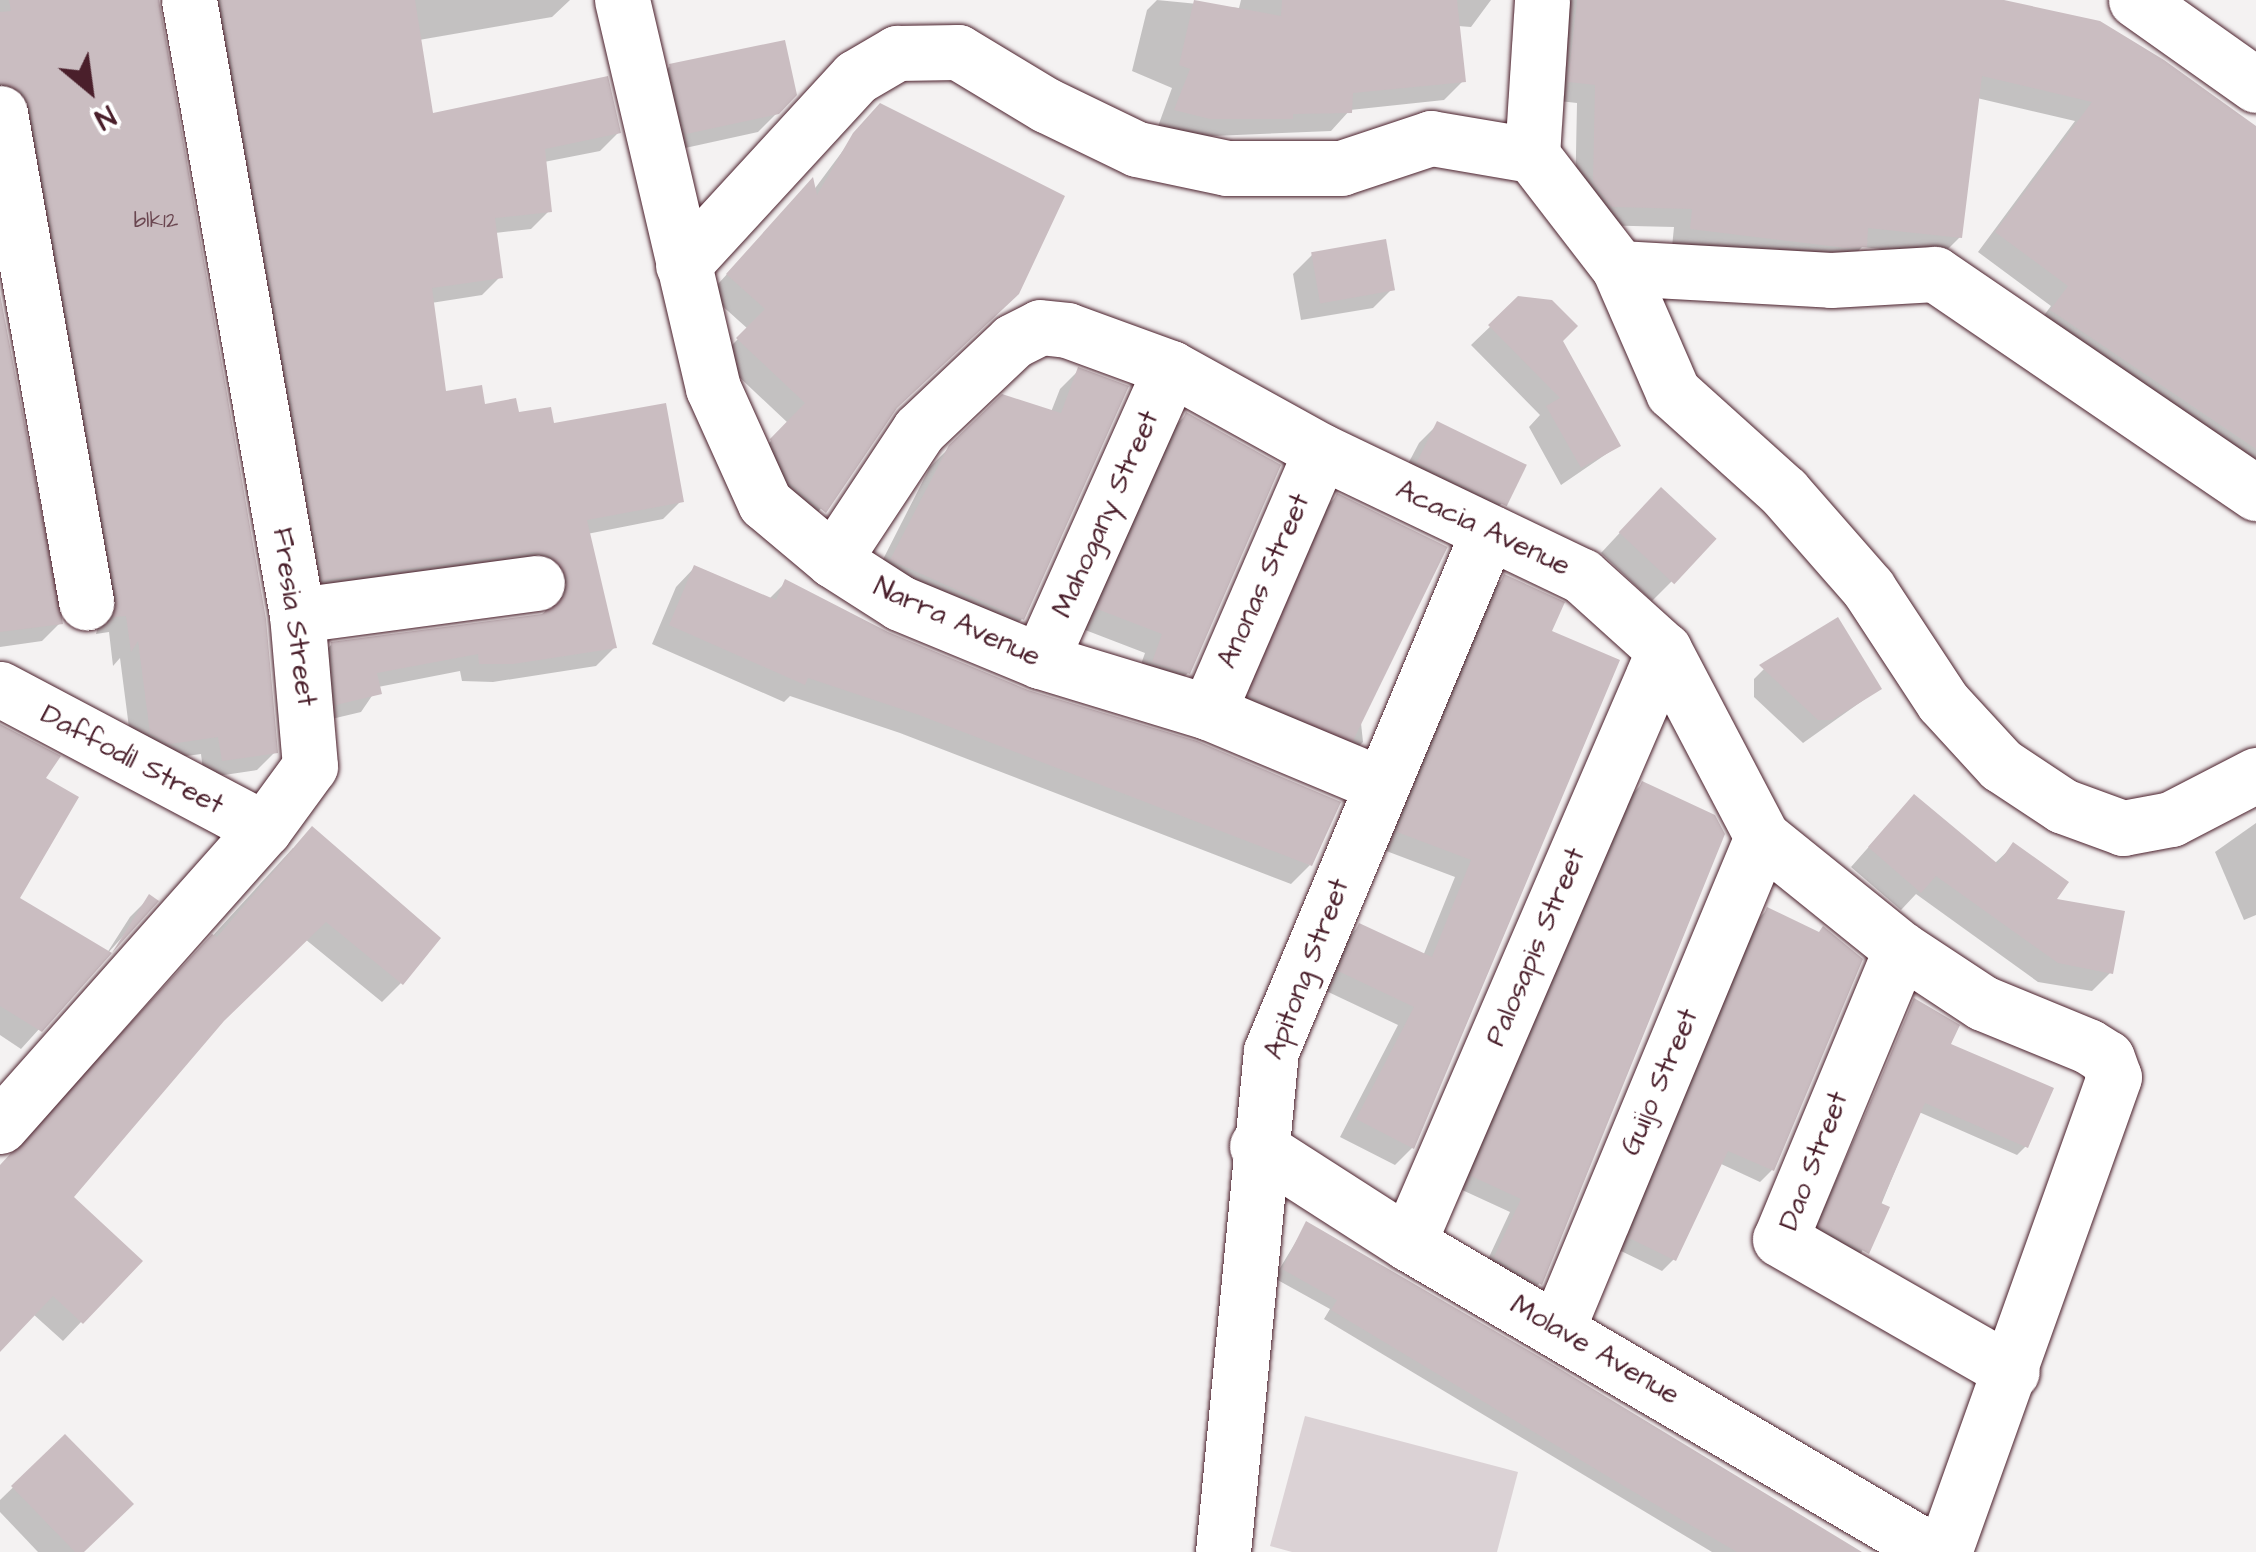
<!DOCTYPE html>
<style>
body{margin:0}
#map{position:relative;width:2256px;height:1552px;overflow:hidden;background:#f4f2f2;font-family:"Architects Daughter",sans-serif}
div>[style]{position:absolute}
[style*='--x']{left:calc(var(--x)*1px);top:calc(var(--y)*1px);width:calc(var(--w)*1px);rotate:calc(var(--a)*1deg)}
.green>*{inset:0;background:#dbd2d5}
.shadow>*{inset:0;background:#0003}
.building>*{inset:0;background:#cabdc1;transform-origin:0 0}
.roads{filter:drop-shadow(0 0 2px #4a1f2b) drop-shadow(0 0 2px #4a1f2b)}
.minor>*{height:55px;margin:-27.5px;padding:0 27.5px;transform-origin:27.5px;border-radius:27.5px;background:#fff}
span{translate:-50% -50%;white-space:nowrap;text-align:center;line-height:1.15;-webkit-text-stroke:8px #fff;paint-order:stroke}
.number-label{font-size:22px;color:#6a4650}
.number-label span{-webkit-text-stroke-width:0}
.street-label{font-size:28px;color:#4a1f2b}
.north{position:absolute;left:40px;top:40px;width:100px;height:100px;-webkit-text-stroke:8px #fff;paint-order:stroke;rotate:151deg;font-size:28px;font-weight:700;line-height:40px;text-align:center;color:#4a1f2b}
.north::after{content:'';display:block;margin:auto;width:35px;height:45px;background:#4a1f2b;clip-path:polygon(50% 0,100% 100%,50% 72%,0 100%)}
</style>
<div id="map">
<div class="green">
<div style="clip-path:polygon(1305px 1416px,1518px 1472px,1497px 1552px,1292px 1552px,1270px 1546px)"></div>
</div>
<div class="shadow">
<div style="clip-path:polygon(0 0,157px 0,275px 752px,257px 770px,204px 778px,201px 754px,151px 761px,132px 751px,120px 658px,113px 666px,109px 632px,96px 634px,100px 617px,0 111px)"></div>
<div style="clip-path:polygon(191px 0,570px 0,552px 17px,419px 40px,431px 116px,618px 133px,600px 151px,544px 162px,549px 211px,531px 229px,495px 233px,500px 277px,482px 295px,431px 303px,444px 394px,552px 426px,681px 501px,663px 519px,587px 534px,614px 648px,596px 666px,493px 682px,462px 681px,460px 671px,378px 687px,361px 712px,319px 722px,314px 663px,332px 644px,543px 616px,551px 597px,305px 597px)"></div>
<div style="clip-path:polygon(1157px 0,1239px 8px,1241px 0,1491px 0,1471px 27px,1458px 26px,1463px 81px,1444px 100px,1350px 110px,1331px 131px,1190px 137px,1157px 129px,1172px 88px,1132px 71px,1147px 10px)"></div>
<div style="clip-path:polygon(1563px 0,1981px 0,2256px 129px,2256px 481px,2033px 330px,2051px 306px,1978px 252px,2075px 121px,1977px 98px,1960px 237px,1941px 256px,1862px 247px,1845px 265px,1672px 247px,1674px 227px,1592px 225px,1575px 202px,1577px 103px,1550px 100px)"></div>
<div style="clip-path:polygon(670px 66px,778px 112px,758px 132px,667px 152px,651px 85px)"></div>
<div style="clip-path:polygon(862px 125px,893px 410px,805px 530px,753px 460px,788px 423px,719px 358px,748px 329px,709px 294px,795px 199px,813px 191px)"></div>
<div style="clip-path:polygon(1312px 255px,1392px 289px,1373px 308px,1301px 320px,1293px 274px)"></div>
<div style="clip-path:polygon(0 298px,60px 623px,42px 641px,0 647px)"></div>
<div style="clip-path:polygon(1519px 299px,1560px 341px,1618px 446px,1561px 485px,1529px 427px,1540px 415px,1471px 345px)"></div>
<div style="clip-path:polygon(1079px 370px,1125px 387px,1022px 619px,1003px 638px,873px 579px,930px 467px,950px 447px,1051px 412px,1060px 389px)"></div>
<div style="clip-path:polygon(1186px 415px,1188px 673px,1169px 692px,1135px 681px,1145px 653px,1080px 628px,1167px 434px)"></div>
<div style="clip-path:polygon(1438px 424px,1502px 503px,1483px 522px,1399px 481px,1419px 443px)"></div>
<div style="clip-path:polygon(1337px 496px,1363px 742px,1344px 761px,1232px 715px,1318px 515px)"></div>
<div style="clip-path:polygon(1642px 509px,1713px 540px,1652px 601px,1601px 553px)"></div>
<div style="clip-path:polygon(694px 568px,769px 599px,786px 582px,1310px 865px,1291px 884px,900px 733px,790px 696px,784px 702px,652px 644px,676px 587px)"></div>
<div style="clip-path:polygon(1505px 577px,1549px 632px,1412px 1148px,1395px 1165px,1340px 1137px,1398px 1025px,1322px 989px,1342px 944px,1359px 926px,1423px 956px,1455px 877px,1381px 849px,1488px 594px)"></div>
<div style="clip-path:polygon(1774px 659px,1879px 689px,1803px 743px,1754px 697px,1754px 679px)"></div>
<div style="clip-path:polygon(0 727px,42px 779px,17px 898px,107px 953px,130px 917px,149px 898px,155px 901px,21px 1049px,0 1035px)"></div>
<div style="clip-path:polygon(1642px 784px,1722px 834px,1539px 1284px,1527px 1296px,1483px 1270px,1510px 1212px,1460px 1189px,1630px 796px)"></div>
<div style="clip-path:polygon(1896px 816px,1994px 864px,2014px 845px,2111px 972px,2092px 991px,2038px 982px,1916px 894px,1901px 910px,1851px 867px)"></div>
<div style="clip-path:polygon(2256px 823px,2256px 915px,2244px 920px,2215px 852px)"></div>
<div style="clip-path:polygon(293px 848px,401px 983px,382px 1002px,305px 939px,221px 1022px,70px 1197px,139px 1261px,63px 1341px,33px 1314px,0 1348px,0 1168px)"></div>
<div style="clip-path:polygon(1767px 910px,1772px 1170px,1760px 1182px,1719px 1163px,1674px 1259px,1662px 1271px,1619px 1250px,1755px 922px)"></div>
<div style="clip-path:polygon(1915px 1001px,2026px 1146px,2017px 1155px,1919px 1112px,1858px 1261px,1812px 1235px)"></div>
<div style="clip-path:polygon(1306px 1225px,1856px 1552px,1712px 1552px,1324px 1319px,1330px 1309px,1274px 1278px)"></div>
<div style="clip-path:polygon(65px 1437px,82px 1552px,38px 1552px,0 1512px,0 1500px)"></div>
</div>
<div class="building">
<div style="clip-path:polygon(9px 0,159px 0,266px 619px,278px 753px,222px 761px,218px 737px,170px 744px,150px 733px,138px 641px,131px 652px,126px 616px,113px 617px,117px 598px,31px 108px,23px 92px,0 83px,0 12px,11px 11px)"></div>
<div style="clip-path:polygon(221px 0,415px 0,433px 113px,608px 76px,621px 133px,545px 149px,552px 212px,495px 218px,503px 278px,432px 288px,446px 391px,482px 385px,485px 404px,516px 398px,519px 412px,551px 407px,554px 423px,666px 403px,684px 502px,587px 520px,617px 648px,513px 664px,479px 664px,478px 654px,377px 673px,382px 694px,336px 705px,331px 642px,542px 614px,565px 596px,568px 578px,550px 555px,533px 552px,323px 580px)"></div>
<div style="clip-path:polygon(1194px 0,1281px 16px,1282px 0,1457px 0,1466px 82px,1353px 93px,1352px 113px,1293px 114px,1293px 119px,1210px 119px,1174px 110px,1190px 69px,1179px 65px)"></div>
<div style="clip-path:polygon(1577px 0,2004px 0,2100px 21px,2164px 60px,2256px 126px,2256px 449px,2050px 310px,2068px 286px,1995px 232px,2092px 102px,1982px 76px,1962px 238px,1868px 228px,1867px 247px,1846px 248px,1690px 229px,1692px 209px,1612px 207px,1593px 182px,1595px 85px,1568px 82px)"></div>
<div style="clip-path:polygon(785px 40px,797px 95px,779px 114px,686px 134px,669px 64px)"></div>
<div style="clip-path:polygon(880px 103px,1065px 196px,1019px 294px,897px 408px,826px 513px,790px 483px,770px 439px,805px 403px,736px 338px,765px 309px,726px 274px,813px 177px,817px 195px,853px 133px)"></div>
<div style="left:1386px;top:239px;width:52px;height:76px;rotate:80deg"></div>
<div style="clip-path:polygon(0 294px,63px 624px,0 632px)"></div>
<div style="clip-path:polygon(1518px 296px,1552px 300px,1578px 326px,1563px 341px,1621px 446px,1581px 468px,1546px 406px,1560px 398px,1488px 325px)"></div>
<div style="clip-path:polygon(1078px 367px,1129px 386px,1024px 620px,890px 560px,949px 445px,1002px 394px,1061px 413px)"></div>
<div style="clip-path:polygon(1186px 412px,1281px 465px,1190px 674px,1152px 662px,1162px 634px,1097px 609px)"></div>
<div style="left:1437px;top:421px;width:100px;height:46px;rotate:26deg"></div>
<div style="left:1661px;top:487px;width:76px;height:62px;rotate:43deg"></div>
<div style="left:1337px;top:493px;width:123px;height:220px;rotate:26deg"></div>
<div style="clip-path:polygon(694px 565px,776px 600px,785px 579px,888px 632px,1028px 690px,1197px 741px,1341px 802px,1312px 866px,919px 715px,808px 678px,805px 685px,669px 625px)"></div>
<div style="clip-path:polygon(1504px 574px,1565px 602px,1552px 631px,1620px 660px,1414px 1149px,1356px 1119px,1414px 1007px,1338px 971px,1359px 923px,1432px 957px,1471px 860px,1397px 832px)"></div>
<div style="clip-path:polygon(1838px 617px,1882px 689px,1832px 720px,1818px 720px,1759px 665px)"></div>
<div style="clip-path:polygon(0 724px,61px 756px,46px 778px,79px 797px,20px 898px,112px 953px,42px 1032px,0 1006px)"></div>
<div style="clip-path:polygon(1642px 781px,1715px 815px,1725px 834px,1542px 1285px,1494px 1257px,1521px 1199px,1471px 1176px)"></div>
<div style="clip-path:polygon(1914px 794px,1998px 864px,2013px 842px,2069px 882px,2057px 899px,2125px 911px,2113px 974px,2058px 963px,1936px 876px,1921px 893px,1868px 847px)"></div>
<div style="clip-path:polygon(312px 826px,441px 938px,403px 985px,326px 922px,224px 1021px,74px 1197px,143px 1261px,83px 1324px,53px 1296px,0 1352px,0 1165px,212px 934px,217px 937px)"></div>
<div style="clip-path:polygon(149px 894px,159px 901px,112px 953px)"></div>
<div style="clip-path:polygon(1767px 907px,1819px 932px,1823px 926px,1863px 959px,1774px 1171px,1728px 1151px,1676px 1261px,1629px 1238px)"></div>
<div style="clip-path:polygon(1914px 998px,1960px 1025px,1951px 1044px,2054px 1088px,2028px 1148px,1925px 1103px,1881px 1203px,1890px 1207px,1869px 1254px,1819px 1226px)"></div>
<div style="clip-path:polygon(1306px 1221px,1557px 1367px,1862px 1552px,1737px 1552px,1622px 1485px,1331px 1310px,1337px 1300px,1282px 1269px)"></div>
<div style="clip-path:polygon(65px 1434px,134px 1504px,84px 1552px,75px 1552px,11px 1486px)"></div>
</div>
<div class="roads">
<div class="minor">
<div style="--x:622;--y:0;--w:399;--a:76.8"></div>
<div style="--x:713;--y:388;--w:126;--a:65.7"></div>
<div style="--x:765;--y:503;--w:89;--a:40"></div>
<div style="--x:833;--y:560;--w:80;--a:32.7"></div>
<div style="--x:900;--y:603;--w:152;--a:22.5"></div>
<div style="--x:1040;--y:661;--w:176;--a:16.9"></div>
<div style="--x:1208;--y:712;--w:184;--a:22.7"></div>
<div style="--x:2136;--y:0;--w:147;--a:35.3"></div>
<div style="--x:0;--y:113;--w:497;--a:80"></div>
<div style="--x:1532;--y:155;--w:155;--a:-86.3"></div>
<div style="--x:683;--y:265;--w:255;--a:-47.4"></div>
<div style="--x:856;--y:77;--w:48;--a:-30.3"></div>
<div style="--x:897;--y:53;--w:61;--a:-0.9"></div>
<div style="--x:958;--y:52;--w:103;--a:31.1"></div>
<div style="--x:1046;--y:105;--w:101;--a:25.8"></div>
<div style="--x:1137;--y:149;--w:92;--a:11.9"></div>
<div style="--x:1227;--y:168;--w:114;--a:0"></div>
<div style="--x:1341;--y:168;--w:95;--a:-18.4"></div>
<div style="--x:1431;--y:138;--w:102;--a:9.6"></div>
<div style="--x:1532;--y:155;--w:143;--a:52.4"></div>
<div style="--x:1619;--y:268;--w:135;--a:66.5"></div>
<div style="--x:1673;--y:392;--w:149;--a:42"></div>
<div style="--x:1784;--y:492;--w:128;--a:48.8"></div>
<div style="--x:1868;--y:588;--w:136;--a:56.7"></div>
<div style="--x:1943;--y:702;--w:86;--a:47.4"></div>
<div style="--x:2001;--y:765;--w:74;--a:33.5"></div>
<div style="--x:2063;--y:806;--w:64;--a:20.1"></div>
<div style="--x:2123;--y:828;--w:49;--a:-10.6"></div>
<div style="--x:2171;--y:819;--w:96;--a:-27.4"></div>
<div style="--x:1619;--y:268;--w:212;--a:3.2"></div>
<div style="--x:1831;--y:280;--w:104;--a:-3.3"></div>
<div style="--x:1935;--y:274;--w:389;--a:34.3"></div>
<div style="--x:833;--y:560;--w:156;--a:-56.5"></div>
<div style="--x:919;--y:430;--w:129;--a:-43.4"></div>
<div style="--x:1013;--y:341;--w:30;--a:-27"></div>
<div style="--x:1040;--y:327;--w:27;--a:6"></div>
<div style="--x:1067;--y:330;--w:111;--a:20.1"></div>
<div style="--x:1171;--y:368;--w:171;--a:29"></div>
<div style="--x:1321;--y:451;--w:289;--a:25.6"></div>
<div style="--x:1582;--y:576;--w:110;--a:42.1"></div>
<div style="--x:1664;--y:650;--w:211;--a:62.3"></div>
<div style="--x:1762;--y:837;--w:179;--a:38.9"></div>
<div style="--x:1901;--y:949;--w:98;--a:33.4"></div>
<div style="--x:1983;--y:1003;--w:113;--a:22.3"></div>
<div style="--x:2088;--y:1046;--w:22;--a:32"></div>
<div style="--x:2107;--y:1058;--w:20;--a:70"></div>
<div style="--x:2114;--y:1077;--w:505;--a:109.69"></div>
<div style="--x:297;--y:615;--w:242;--a:-7.6"></div>
<div style="--x:1040;--y:661;--w:321;--a:-65.9"></div>
<div style="--x:0;--y:689;--w:299;--a:27.9"></div>
<div style="--x:1208;--y:712;--w:284;--a:-66.6"></div>
<div style="--x:1901;--y:949;--w:314;--a:112.6"></div>
<div style="--x:1780;--y:1239;--w:267;--a:29.8"></div>
<div style="--x:0;--y:1126;--w:397;--a:-48.4"></div>
<div style="--x:264;--y:829;--w:78;--a:-53.9"></div>
<div style="--x:310;--y:766;--w:152;--a:-94.9"></div>
<div style="--x:297;--y:615;--w:624;--a:-99.96"></div>
<div style="--x:1257;--y:1146;--w:179;--a:32.7"></div>
<div style="--x:1408;--y:1243;--w:610;--a:30.43"></div>
<div style="--x:1408;--y:1243;--w:646;--a:-66.65"></div>
<div style="--x:1558;--y:1327;--w:531;--a:-67.4"></div>
<div style="--x:1223;--y:1552;--w:503;--a:-84.53"></div>
<div style="--x:1271;--y:1051;--w:563;--a:-67.31"></div>
</div>
</div>
<div class="number-label">
<span style="left:156px;top:221px">blk12</span>
</div>
<div class="street-label">
<span style="left:1106px;top:514px;rotate:-66deg">Mahogany Street</span>
<span style="left:1483px;top:528px;rotate:25deg">Acacia Avenue</span>
<span style="left:1264px;top:581px;rotate:-66deg">Anonas Street</span>
<span style="left:294px;top:617px;rotate:82deg">Fresia Street</span>
<span style="left:957px;top:622px;rotate:24deg">Narra Avenue</span>
<span style="left:132px;top:760px;rotate:28deg">Daffodil Street</span>
<span style="left:1536px;top:947px;rotate:-67deg">Palosapis Street</span>
<span style="left:1307px;top:969px;rotate:-69deg">Apitong Street</span>
<span style="left:1660px;top:1082px;rotate:-67deg">Guijo Street</span>
<span style="left:1814px;top:1161px;rotate:-69deg">Dao Street</span>
<span style="left:1595px;top:1350px;rotate:30deg">Molave Avenue</span>
</div>
<div class="north">N</div>
</div>
